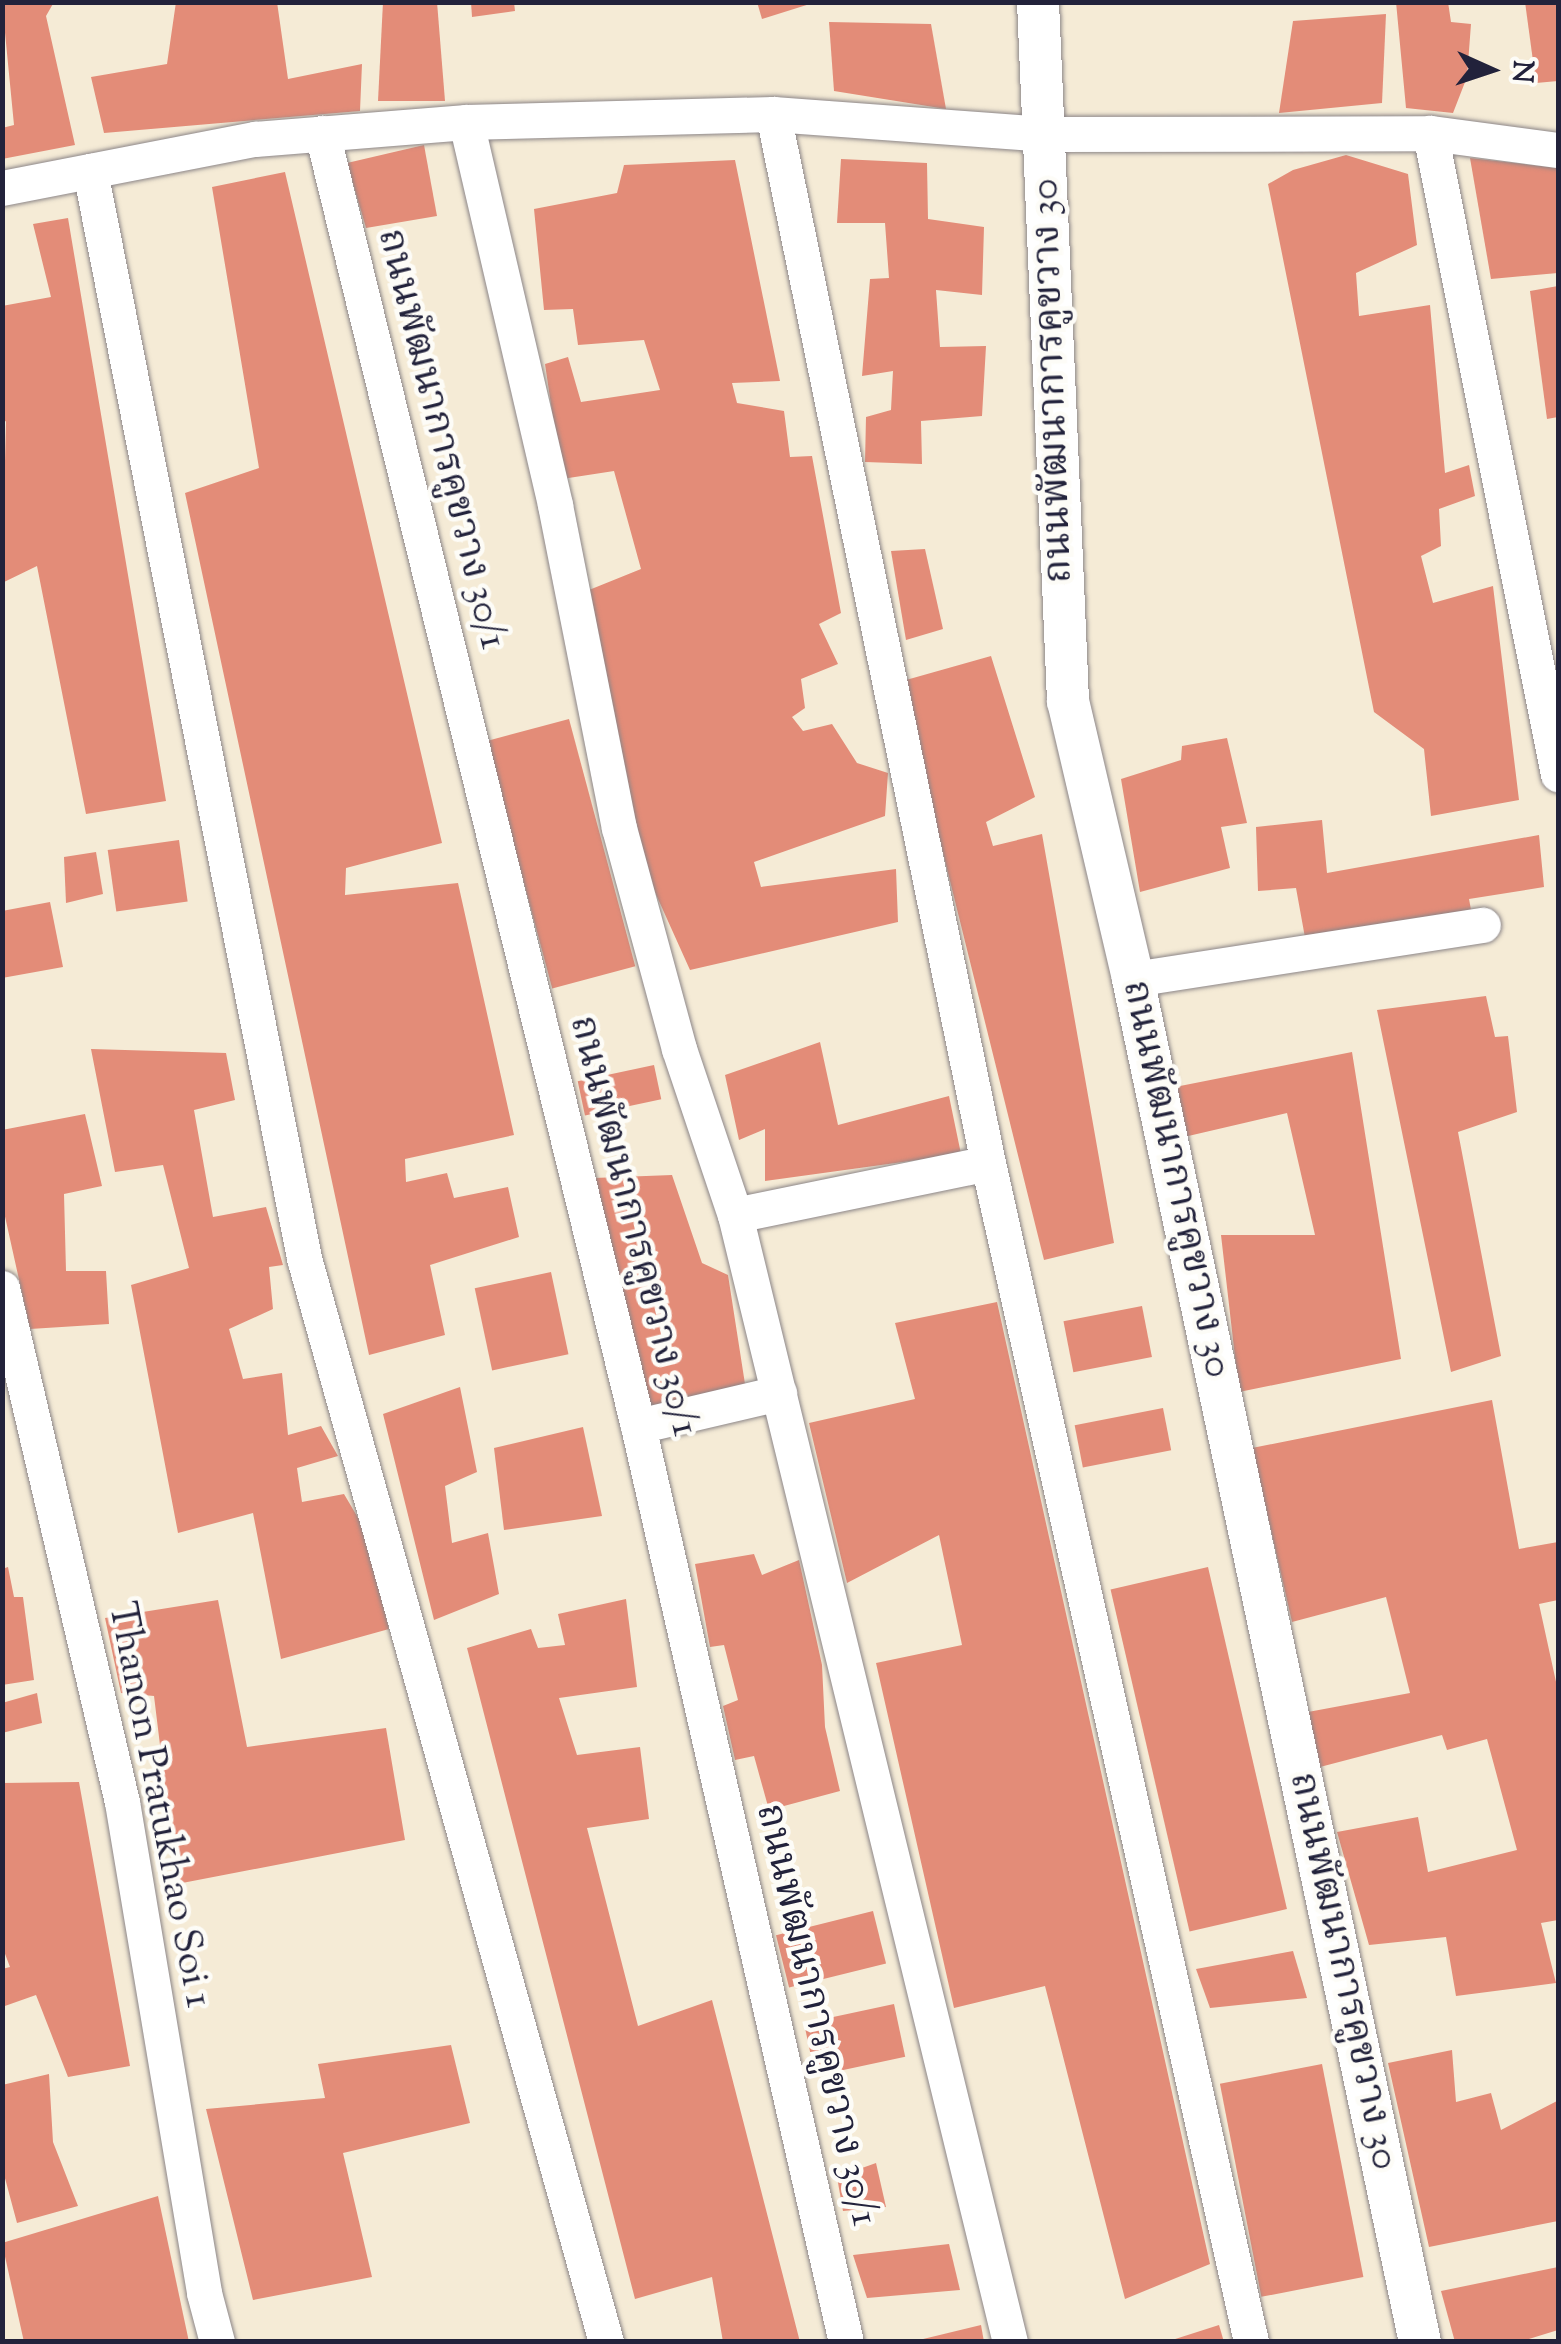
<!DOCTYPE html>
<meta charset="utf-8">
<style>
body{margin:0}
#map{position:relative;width:1561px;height:2344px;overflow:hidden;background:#f5ebd6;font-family:"Sorts Mill Goudy","Noto Serif Thai",serif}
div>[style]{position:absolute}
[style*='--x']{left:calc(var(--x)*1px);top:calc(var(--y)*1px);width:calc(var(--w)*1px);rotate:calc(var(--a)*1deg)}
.building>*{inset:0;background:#e38c78;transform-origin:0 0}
.roads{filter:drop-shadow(0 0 2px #8c8688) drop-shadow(0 0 2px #8c8688)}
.minor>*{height:35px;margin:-17.5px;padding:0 17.5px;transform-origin:17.5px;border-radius:17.5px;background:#fff}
.tertiary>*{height:42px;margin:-21px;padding:0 21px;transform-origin:21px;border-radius:21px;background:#fff}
span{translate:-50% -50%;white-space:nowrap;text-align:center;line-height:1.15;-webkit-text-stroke:9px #fdfcf7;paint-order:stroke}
.street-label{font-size:40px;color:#22223b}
.frame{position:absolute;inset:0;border:5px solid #22223b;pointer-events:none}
.north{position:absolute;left:1441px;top:20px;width:100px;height:100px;-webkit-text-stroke:8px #fdfcf7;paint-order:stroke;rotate:93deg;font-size:28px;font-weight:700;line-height:40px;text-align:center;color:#22223b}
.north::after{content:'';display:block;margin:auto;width:35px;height:45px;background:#22223b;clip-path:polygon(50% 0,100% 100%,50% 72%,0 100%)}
</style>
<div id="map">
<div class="building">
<div style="clip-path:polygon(2px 2px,54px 2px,46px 16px,75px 145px,2px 159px,2px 128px,14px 125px)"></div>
<div style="clip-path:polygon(176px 2px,277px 2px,288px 79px,362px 64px,360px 111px,104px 133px,91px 77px,167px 64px)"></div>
<div style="clip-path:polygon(383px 2px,437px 2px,445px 101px,378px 101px)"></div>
<div style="clip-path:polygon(471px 2px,514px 2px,515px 11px,472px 17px)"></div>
<div style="clip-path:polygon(757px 2px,813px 2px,813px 3px,762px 19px)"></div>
<div style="clip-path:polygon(1396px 2px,1448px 2px,1451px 22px,1471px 24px,1467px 77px,1453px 113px,1406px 108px)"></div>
<div style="clip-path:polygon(1525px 2px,1558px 2px,1558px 81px,1536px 83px)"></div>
<div style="clip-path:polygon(1386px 14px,1382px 103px,1279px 113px,1293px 21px)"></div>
<div style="clip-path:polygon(829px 22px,931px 24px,946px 109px,834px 91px)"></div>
<div style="clip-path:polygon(424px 145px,437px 216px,366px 228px,347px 163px)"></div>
<div style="clip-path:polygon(1346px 155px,1408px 174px,1417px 245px,1356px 273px,1359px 316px,1430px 305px,1445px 473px,1469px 465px,1475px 496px,1439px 509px,1441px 546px,1421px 556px,1433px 603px,1493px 586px,1519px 800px,1431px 816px,1424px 749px,1374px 712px,1268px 184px,1293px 170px)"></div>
<div style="clip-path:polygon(1470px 158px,1558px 168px,1558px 273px,1491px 279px)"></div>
<div style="clip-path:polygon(841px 159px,927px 163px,928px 219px,984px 227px,982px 295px,936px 290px,940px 347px,986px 346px,982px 416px,921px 421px,922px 464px,865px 462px,866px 417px,891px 410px,893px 371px,862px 376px,870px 279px,889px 278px,885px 223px,837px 223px)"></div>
<div style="clip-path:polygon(735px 160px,780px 381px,732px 383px,737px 403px,784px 411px,790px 457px,812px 456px,841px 613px,819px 624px,838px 664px,801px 679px,805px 708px,792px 717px,803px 731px,832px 724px,857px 763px,888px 773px,885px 816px,754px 862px,761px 887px,896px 869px,898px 922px,690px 970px,645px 870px,589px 590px,641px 569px,614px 471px,562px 479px,545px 364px,568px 357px,581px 402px,660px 390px,644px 340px,578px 345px,573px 309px,544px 310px,534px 209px,617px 193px,624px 165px)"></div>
<div style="clip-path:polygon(285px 172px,442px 843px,346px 868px,345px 895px,458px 883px,514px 1135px,405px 1159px,406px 1182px,447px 1173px,454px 1198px,508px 1187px,519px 1237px,430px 1265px,445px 1335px,369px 1355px,185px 493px,259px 468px,212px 187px)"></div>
<div style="clip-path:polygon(68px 218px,166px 801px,86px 814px,37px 566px,2px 583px,6px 421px,2px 423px,2px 306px,51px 297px,33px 224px)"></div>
<div style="clip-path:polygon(1558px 286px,1558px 417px,1547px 419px,1530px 291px)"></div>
<div style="clip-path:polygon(925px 549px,943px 629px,906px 640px,891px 551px)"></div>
<div style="clip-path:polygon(991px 656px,1035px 797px,986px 822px,993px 846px,1042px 834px,1114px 1243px,1044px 1260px,916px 744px,906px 680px)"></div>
<div style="left:569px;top:719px;width:256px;height:86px;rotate:75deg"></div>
<div style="clip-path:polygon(1227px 738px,1247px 823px,1221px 827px,1230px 868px,1140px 892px,1121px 779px,1181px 760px,1182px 746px)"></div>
<div style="clip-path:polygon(1322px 820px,1327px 873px,1539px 835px,1544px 887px,1469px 899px,1472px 915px,1306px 943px,1296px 888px,1258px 891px,1256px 827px)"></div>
<div style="left:179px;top:840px;width:62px;height:72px;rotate:82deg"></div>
<div style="clip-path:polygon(96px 852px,103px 894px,66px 903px,64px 857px)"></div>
<div style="clip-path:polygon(50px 902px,63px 967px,2px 978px,2px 911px)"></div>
<div style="clip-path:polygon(1486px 996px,1495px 1037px,1508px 1036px,1517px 1112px,1458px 1132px,1501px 1356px,1451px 1372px,1377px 1010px)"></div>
<div style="clip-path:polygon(820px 1042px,838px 1125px,949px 1096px,961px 1154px,765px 1181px,765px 1129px,739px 1140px,725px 1075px)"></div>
<div style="clip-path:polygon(91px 1049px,226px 1053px,235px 1100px,194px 1110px,213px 1217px,266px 1207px,283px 1265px,269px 1267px,273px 1309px,229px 1329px,243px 1379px,282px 1373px,288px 1435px,321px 1426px,338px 1456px,297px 1468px,302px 1502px,344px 1494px,367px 1533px,389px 1629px,281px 1659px,253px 1513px,178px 1533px,131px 1285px,189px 1268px,163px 1165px,115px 1172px)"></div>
<div style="clip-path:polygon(1352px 1052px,1401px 1359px,1239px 1392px,1221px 1235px,1315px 1235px,1287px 1113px,1184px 1137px,1170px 1088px)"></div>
<div style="left:654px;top:1065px;width:35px;height:78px;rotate:78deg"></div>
<div style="clip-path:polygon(85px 1114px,102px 1186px,64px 1194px,66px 1271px,106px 1271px,109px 1324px,30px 1329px,2px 1203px,2px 1130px)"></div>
<div style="clip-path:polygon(672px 1175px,702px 1263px,728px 1275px,745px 1384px,651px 1408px,594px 1178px)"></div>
<div style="left:551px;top:1272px;width:84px;height:78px;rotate:78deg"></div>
<div style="clip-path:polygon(997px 1302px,1210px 2264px,1125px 2299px,1045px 1986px,954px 2008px,876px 1663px,962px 1645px,939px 1535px,847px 1583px,809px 1423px,915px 1399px,895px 1323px)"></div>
<div style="left:1142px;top:1306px;width:52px;height:80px;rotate:79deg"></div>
<div style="clip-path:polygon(460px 1387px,477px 1472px,445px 1486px,452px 1543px,488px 1533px,499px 1594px,434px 1620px,383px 1414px)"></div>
<div style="clip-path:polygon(1492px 1400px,1519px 1549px,1558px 1542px,1558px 1600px,1539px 1604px,1558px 1691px,1558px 1920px,1541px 1923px,1556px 1983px,1456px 1996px,1446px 1937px,1369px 1945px,1337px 1832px,1418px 1817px,1428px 1872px,1517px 1850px,1487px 1739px,1447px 1750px,1442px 1735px,1320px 1767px,1308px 1712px,1410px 1693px,1386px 1597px,1292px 1622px,1252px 1448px)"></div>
<div style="left:1163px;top:1408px;width:43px;height:90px;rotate:79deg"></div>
<div style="clip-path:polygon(583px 1427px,602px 1516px,504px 1530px,494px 1448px)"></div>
<div style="clip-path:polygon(754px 1554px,762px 1575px,799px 1560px,822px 1665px,825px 1727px,840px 1791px,769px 1810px,754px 1756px,735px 1760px,723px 1706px,738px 1700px,724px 1645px,710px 1647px,695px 1564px)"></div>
<div style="clip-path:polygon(8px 1567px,14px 1597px,23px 1597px,34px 1680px,2px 1685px,2px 1569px)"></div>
<div style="left:1208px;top:1567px;width:351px;height:100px;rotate:77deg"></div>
<div style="clip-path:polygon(626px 1599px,637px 1687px,559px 1698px,577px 1755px,640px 1747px,649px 1819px,587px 1828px,638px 2026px,712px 2000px,800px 2342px,723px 2342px,712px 2277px,635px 2299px,467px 1648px,531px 1629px,538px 1648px,565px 1645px,558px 1614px)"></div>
<div style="clip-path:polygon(218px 1600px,247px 1747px,386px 1728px,405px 1840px,177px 1884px,154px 1696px,121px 1693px,105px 1618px)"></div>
<div style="clip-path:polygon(37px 1693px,42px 1723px,2px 1733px,2px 1703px)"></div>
<div style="clip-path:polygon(79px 1782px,130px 2066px,68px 2077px,36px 1995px,2px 2007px,2px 1969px,10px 1967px,2px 1946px,2px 1783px)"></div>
<div style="left:873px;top:1911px;width:54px;height:100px;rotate:76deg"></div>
<div style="clip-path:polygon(1293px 1951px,1307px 1998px,1210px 2008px,1196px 1969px)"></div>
<div style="left:894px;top:2004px;width:54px;height:92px;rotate:78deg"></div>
<div style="clip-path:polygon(451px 2045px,470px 2123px,343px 2153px,372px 2277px,253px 2300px,206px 2109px,325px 2098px,318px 2064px)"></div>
<div style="clip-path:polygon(1452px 2050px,1456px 2102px,1491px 2093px,1501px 2130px,1557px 2101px,1558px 2221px,1429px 2247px,1388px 2063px)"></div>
<div style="left:1322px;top:2064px;width:217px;height:104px;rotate:79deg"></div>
<div style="clip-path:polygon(49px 2074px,53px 2142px,78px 2206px,17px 2223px,2px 2167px,2px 2085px)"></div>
<div style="clip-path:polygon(876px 2163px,886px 2207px,843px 2211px,837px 2177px)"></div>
<div style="clip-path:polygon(158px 2196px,189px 2342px,24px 2342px,2px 2243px)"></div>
<div style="clip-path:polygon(949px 2244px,960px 2290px,867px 2298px,853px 2255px)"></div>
<div style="clip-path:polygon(1558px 2267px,1558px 2330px,1519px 2342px,1455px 2342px,1441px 2291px)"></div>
<div style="clip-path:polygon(981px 2325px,984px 2342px,919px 2342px,919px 2340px)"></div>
<div style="clip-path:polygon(1219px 2325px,1224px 2342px,1170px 2342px,1169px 2341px)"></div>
</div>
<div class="roads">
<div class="minor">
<div style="--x:773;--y:114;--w:1071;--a:78.42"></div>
<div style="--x:988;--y:1163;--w:1208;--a:77.42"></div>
<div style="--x:466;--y:122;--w:393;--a:76.9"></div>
<div style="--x:555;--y:505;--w:329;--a:78.8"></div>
<div style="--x:619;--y:828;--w:229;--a:74.8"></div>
<div style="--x:679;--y:1049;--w:175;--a:71.4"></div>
<div style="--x:735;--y:1215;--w:1160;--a:76.29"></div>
<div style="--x:322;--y:133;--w:1331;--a:76.27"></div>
<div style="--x:638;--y:1426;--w:939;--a:77.21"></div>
<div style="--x:1430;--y:133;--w:654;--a:78.71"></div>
<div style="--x:90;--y:171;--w:1108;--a:78.86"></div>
<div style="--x:304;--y:1258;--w:1125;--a:74.43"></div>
<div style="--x:2;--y:188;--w:258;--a:-11"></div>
<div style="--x:255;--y:139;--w:212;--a:-4.6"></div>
<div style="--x:466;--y:122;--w:307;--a:-1.5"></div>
<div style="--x:773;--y:114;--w:272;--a:4.2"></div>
<div style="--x:1044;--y:134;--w:386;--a:-0.1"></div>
<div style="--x:1430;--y:133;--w:129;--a:7.6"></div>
<div style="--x:1133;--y:979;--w:354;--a:-8.8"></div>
<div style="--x:735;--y:1215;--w:258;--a:-11.6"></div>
<div style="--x:2;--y:1288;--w:528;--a:76.86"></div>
<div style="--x:122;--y:1802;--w:498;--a:80.5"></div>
<div style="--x:204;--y:2293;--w:51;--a:75.1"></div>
<div style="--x:638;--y:1426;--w:145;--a:-13.2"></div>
</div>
<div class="tertiary">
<div style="--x:1038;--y:2;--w:700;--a:87.54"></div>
<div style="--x:1068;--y:701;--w:285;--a:76.8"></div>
<div style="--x:1133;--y:979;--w:1393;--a:78.11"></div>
</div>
</div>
<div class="street-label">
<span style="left:1054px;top:381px;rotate:-92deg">ถนนพัฒนาการคูขวาง 30</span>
<span style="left:440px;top:439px;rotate:76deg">ถนนพัฒนาการคูขวาง 30/1</span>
<span style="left:1175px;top:1179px;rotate:78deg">ถนนพัฒนาการคูขวาง 30</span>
<span style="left:632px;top:1226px;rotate:76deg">ถนนพัฒนาการคูขวาง 30/1</span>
<span style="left:158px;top:1805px;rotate:79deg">Thanon Pratukhao Soi 1</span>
<span style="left:1342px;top:1971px;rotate:78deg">ถนนพัฒนาการคูขวาง 30</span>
<span style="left:815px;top:2015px;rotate:77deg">ถนนพัฒนาการคูขวาง 30/1</span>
</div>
<div class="frame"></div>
<div class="north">N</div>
</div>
